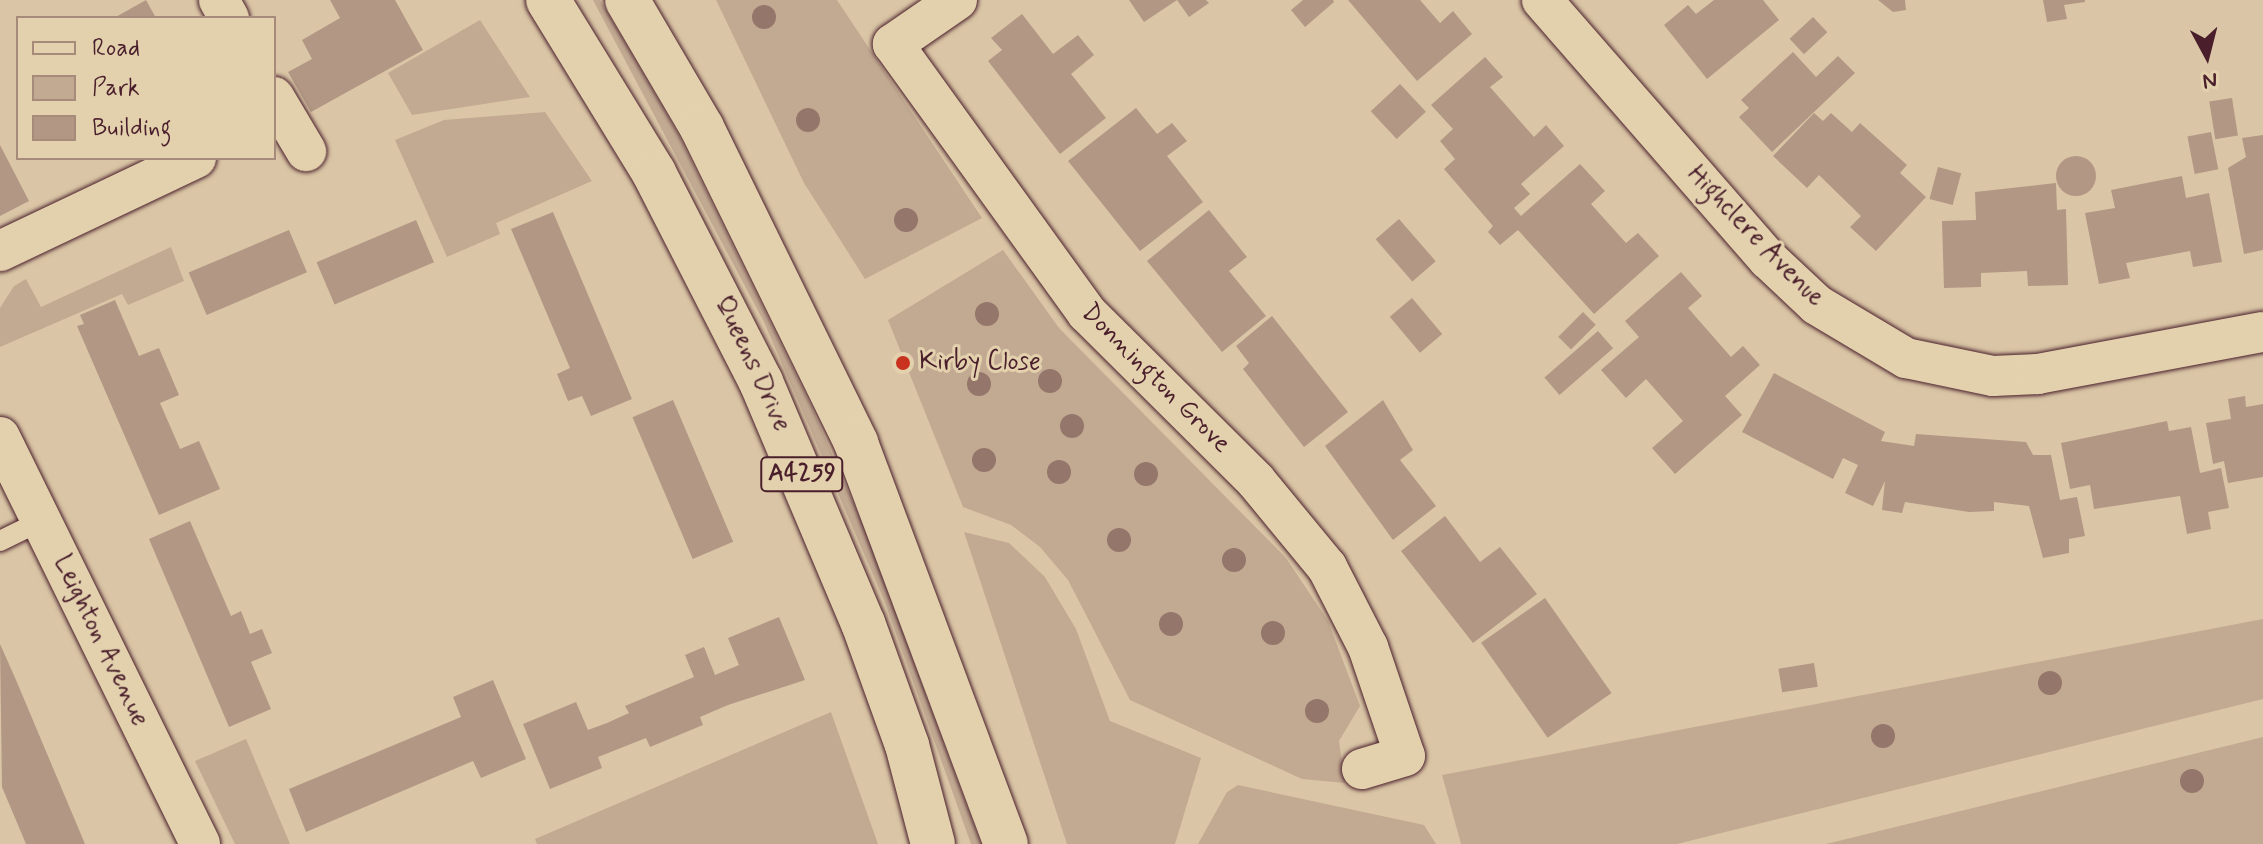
<!DOCTYPE html>
<style>
body{margin:0}
#map{position:relative;width:2263px;height:844px;overflow:hidden;background:#dac6a6;font-family:Mynerve,sans-serif}
div>[style]{position:absolute}
[style*='--x']{left:calc(var(--x)*1px);top:calc(var(--y)*1px);width:calc(var(--w)*1px);rotate:calc(var(--a)*1deg)}
.green>*{inset:0;background:#c2aa92}
.building>*{inset:0;background:#b19784;transform-origin:0 0}
.round{border-radius:50%}
.roads{filter:drop-shadow(0 0 2px #4a1f2b) drop-shadow(0 0 2px #4a1f2b)}
.lane>*{height:20px;margin:-10px;padding:0 10px;transform-origin:10px;border-radius:10px;background:#e3d1ae}
.street>*{height:40px;margin:-20px;padding:0 20px;transform-origin:20px;border-radius:20px;background:#e3d1ae}
.primary>*{height:44px;margin:-22px;padding:0 22px;transform-origin:22px;border-radius:22px;background:#e3d1ae}
.trees>*{width:24px;height:24px;margin:-12px;border-radius:50%;background:#95766b}
.dots>*{width:22px;height:22px;translate:-50% -50%;box-sizing:border-box;border:4px solid #e3d1ae;border-radius:50%}
span{translate:-50% -50%;white-space:nowrap;text-align:center;line-height:1.15;-webkit-text-stroke:6px #e3d1ae;paint-order:stroke}
.shield-label span{padding:2px 6px;background:#e3d1ae;border:2px solid;border-radius:6px;-webkit-text-stroke-width:0}
.shield-label{font-size:24px;color:#4a1f2b;font-weight:700}
.street-label{font-size:26px;color:#4a1f2b}
.poi-label{font-size:26px;color:#4a1f2b}
.left{translate:0 -50%;text-align:left}
.legend{position:absolute;left:16px;top:16px;width:260px;height:144px;box-sizing:border-box;background:#e3d1ae;border:2px solid #a68a7a;margin:0;padding:10px 14px;list-style:none;font-size:24px;color:#4a1f2b}
.legend li{display:flex;align-items:center;gap:16px;height:40px}
.legend b{width:40px;border:2px solid #a68a7a}
.north{position:absolute;left:2167px;top:16px;width:80px;height:80px;-webkit-text-stroke:6px #e3d1ae;paint-order:stroke;rotate:173deg;font-size:22px;font-weight:700;line-height:32px;text-align:center;color:#4a1f2b}
.north::after{content:'';display:block;margin:auto;width:28px;height:36px;background:#4a1f2b;clip-path:polygon(50% 0,100% 100%,50% 72%,0 100%)}
</style>
<div id="map">
<div class="green">
<div style="clip-path:polygon(593px 0,600px 0,677px 132px,812px 408px,862px 523px,981px 844px,971px 844px,884px 600px,764px 322px)"></div>
<div style="clip-path:polygon(716px 0,837px 0,982px 218px,865px 279px,804px 183px)"></div>
<div style="clip-path:polygon(480px 20px,530px 97px,412px 115px,388px 73px)"></div>
<div style="clip-path:polygon(545px 112px,592px 181px,496px 223px,500px 234px,447px 257px,395px 140px,444px 120px)"></div>
<div style="clip-path:polygon(171px 247px,184px 281px,128px 305px,122px 294px,0 347px,0 308px,14px 286px,26px 279px,41px 307px)"></div>
<div style="clip-path:polygon(1003px 250px,1059px 328px,1286px 558px,1328px 621px,1360px 706px,1339px 741px,1345px 783px,1302px 779px,1130px 700px,1068px 580px,1040px 547px,1011px 525px,963px 507px,888px 320px)"></div>
<div style="clip-path:polygon(964px 532px,1009px 543px,1045px 577px,1076px 629px,1110px 721px,1201px 758px,1175px 844px,1067px 844px)"></div>
<div style="clip-path:polygon(2263px 619px,2263px 699px,1677px 844px,1461px 844px,1442px 775px)"></div>
<div style="clip-path:polygon(831px 712px,878px 844px,537px 844px,535px 839px)"></div>
<div style="clip-path:polygon(2263px 737px,2263px 844px,1826px 844px)"></div>
<div style="clip-path:polygon(246px 739px,290px 844px,235px 844px,195px 761px)"></div>
<div style="clip-path:polygon(1238px 785px,1424px 825px,1436px 844px,1198px 844px,1227px 792px)"></div>
</div>
<div class="building">
<div style="clip-path:polygon(146px 0,156px 18px,114px 18px)"></div>
<div style="clip-path:polygon(330px 0,395px 0,423px 50px,311px 112px,288px 72px,312px 59px,302px 40px,340px 18px)"></div>
<div style="clip-path:polygon(1129px 0,1177px 0,1144px 22px)"></div>
<div style="clip-path:polygon(1177px 0,1206px 0,1209px 3px,1189px 17px)"></div>
<div style="clip-path:polygon(1303px 0,1333px 0,1334px 2px,1305px 27px,1291px 10px)"></div>
<div style="clip-path:polygon(1348px 0,1420px 0,1440px 23px,1453px 11px,1472px 34px,1417px 81px)"></div>
<div style="clip-path:polygon(1714px 0,1763px 0,1779px 20px,1707px 79px,1664px 25px,1688px 5px,1696px 14px)"></div>
<div style="clip-path:polygon(1878px 0,1905px 0,1906px 10px,1893px 12px)"></div>
<div style="clip-path:polygon(2043px 0,2085px 0,2085px 2px,2064px 5px,2067px 19px,2047px 22px)"></div>
<div style="clip-path:polygon(1022px 14px,1053px 54px,1078px 35px,1094px 55px,1071px 74px,1106px 118px,1060px 154px,988px 61px,1002px 50px,991px 38px)"></div>
<div style="left:1813px;top:17px;width:21px;height:32px;rotate:47deg"></div>
<div style="clip-path:polygon(1793px 52px,1816px 77px,1838px 56px,1855px 73px,1772px 152px,1739px 117px,1749px 108px,1741px 100px)"></div>
<div style="clip-path:polygon(1485px 57px,1503px 77px,1490px 87px,1534px 137px,1546px 125px,1564px 146px,1521px 184px,1530px 194px,1514px 208px,1521px 216px,1580px 164px,1605px 191px,1591px 204px,1626px 243px,1638px 233px,1659px 256px,1594px 314px,1518px 230px,1500px 245px,1488px 232px,1493px 226px,1444px 169px,1455px 159px,1440px 141px,1453px 129px,1431px 105px)"></div>
<div style="left:1400px;top:84px;width:38px;height:40px;rotate:47deg"></div>
<div style="left:2232px;top:98px;width:38px;height:23px;rotate:81deg"></div>
<div style="clip-path:polygon(1136px 108px,1157px 134px,1172px 123px,1187px 141px,1167px 156px,1203px 202px,1140px 251px,1068px 161px)"></div>
<div style="clip-path:polygon(1814px 113px,1823px 121px,1831px 113px,1852px 132px,1860px 123px,1907px 165px,1900px 173px,1926px 197px,1876px 251px,1850px 227px,1861px 216px,1819px 175px,1807px 188px,1773px 156px)"></div>
<div style="left:2211px;top:132px;width:38px;height:24px;rotate:79deg"></div>
<div style="clip-path:polygon(2263px 135px,2263px 250px,2244px 254px,2228px 168px,2246px 157px,2242px 138px)"></div>
<div style="clip-path:polygon(0 145px,29px 201px,0 216px)"></div>
<div class="round" style="left:2056px;top:156px;width:40px;height:40px"></div>
<div style="left:1938px;top:167px;width:24px;height:33px;rotate:15deg"></div>
<div style="clip-path:polygon(2182px 176px,2186px 198px,2209px 193px,2222px 262px,2193px 267px,2190px 251px,2126px 263px,2130px 278px,2099px 284px,2085px 213px,2115px 208px,2111px 190px)"></div>
<div style="clip-path:polygon(2056px 183px,2057px 210px,2066px 209px,2068px 285px,2028px 286px,2027px 271px,1981px 273px,1981px 287px,1944px 288px,1942px 221px,1976px 220px,1975px 192px)"></div>
<div style="clip-path:polygon(1209px 210px,1247px 257px,1229px 271px,1266px 316px,1222px 352px,1147px 261px)"></div>
<div style="clip-path:polygon(553px 212px,632px 399px,591px 416px,582px 396px,568px 401px,557px 374px,570px 368px,511px 229px)"></div>
<div style="left:1399px;top:219px;width:56px;height:31px;rotate:49deg"></div>
<div style="left:416px;top:220px;width:46px;height:108px;rotate:67deg"></div>
<div style="left:289px;top:230px;width:46px;height:109px;rotate:67deg"></div>
<div style="clip-path:polygon(1681px 272px,1702px 296px,1688px 308px,1731px 357px,1743px 346px,1760px 365px,1725px 396px,1742px 415px,1675px 474px,1652px 448px,1683px 421px,1646px 379px,1626px 398px,1601px 370px,1639px 337px,1625px 321px)"></div>
<div style="left:1412px;top:298px;width:47px;height:29px;rotate:50deg"></div>
<div style="clip-path:polygon(115px 300px,139px 356px,159px 348px,179px 395px,160px 403px,180px 449px,199px 441px,220px 489px,159px 515px,77px 326px,84px 324px,80px 315px)"></div>
<div style="left:1583px;top:312px;width:18px;height:35px;rotate:45deg"></div>
<div style="clip-path:polygon(1272px 316px,1348px 412px,1304px 447px,1243px 369px,1249px 363px,1236px 346px)"></div>
<div style="left:1598px;top:331px;width:23px;height:71px;rotate:49deg"></div>
<div style="clip-path:polygon(1774px 373px,1885px 432px,1881px 441px,1914px 446px,1916px 434px,2026px 442px,2033px 455px,2051px 455px,2060px 500px,2077px 497px,2085px 536px,2069px 539px,2069px 553px,2043px 558px,2029px 506px,1994px 502px,1994px 511px,1969px 512px,1905px 502px,1902px 513px,1882px 510px,1885px 481px,1873px 506px,1845px 493px,1858px 465px,1843px 458px,1833px 479px,1742px 432px)"></div>
<div style="clip-path:polygon(2245px 396px,2246px 407px,2263px 404px,2263px 477px,2228px 483px,2224px 461px,2213px 464px,2206px 423px,2231px 419px,2228px 399px)"></div>
<div style="left:673px;top:400px;width:154px;height:44px;rotate:67deg"></div>
<div style="clip-path:polygon(1383px 400px,1413px 450px,1400px 460px,1436px 506px,1393px 540px,1325px 446px)"></div>
<div style="clip-path:polygon(2167px 421px,2169px 431px,2191px 427px,2200px 473px,2221px 468px,2229px 508px,2208px 512px,2211px 529px,2187px 534px,2180px 496px,2094px 509px,2090px 485px,2070px 489px,2061px 443px)"></div>
<div style="clip-path:polygon(1445px 516px,1480px 562px,1500px 547px,1537px 594px,1473px 643px,1401px 551px)"></div>
<div style="clip-path:polygon(190px 521px,231px 616px,241px 611px,250px 634px,262px 629px,272px 653px,251px 662px,271px 709px,229px 727px,149px 539px)"></div>
<div style="left:1545px;top:598px;width:116px;height:78px;rotate:55deg"></div>
<div style="clip-path:polygon(779px 617px,805px 680px,728px 705px,700px 717px,703px 725px,650px 747px,646px 738px,598px 757px,602px 768px,550px 789px,523px 724px,576px 702px,588px 730px,607px 723px,629px 713px,625px 706px,694px 677px,685px 655px,704px 647px,715px 675px,739px 665px,728px 638px)"></div>
<div style="clip-path:polygon(0 644px,16px 680px,85px 844px,26px 844px,2px 787px)"></div>
<div style="left:1814px;top:663px;width:24px;height:36px;rotate:81deg"></div>
<div style="clip-path:polygon(493px 680px,526px 759px,481px 778px,473px 761px,306px 832px,289px 789px,461px 717px,453px 697px)"></div>
</div>
<div class="roads">
<div class="lane">
<div style="--x:0;--y:541;--w:46;--a:-26"></div>
</div>
<div class="street">
<div style="--x:219;--y:0;--w:21;--a:61"></div>
<div style="--x:957;--y:0;--w:78;--a:145.5"></div>
<div style="--x:893;--y:44;--w:332;--a:54.2"></div>
<div style="--x:1087;--y:313;--w:238;--a:44.8"></div>
<div style="--x:1256;--y:481;--w:112;--a:50.5"></div>
<div style="--x:1327;--y:567;--w:90;--a:62.9"></div>
<div style="--x:1368;--y:647;--w:115;--a:71.3"></div>
<div style="--x:1405;--y:756;--w:45;--a:163.2"></div>
<div style="--x:1542;--y:0;--w:344;--a:48.9"></div>
<div style="--x:1768;--y:259;--w:67;--a:43.2"></div>
<div style="--x:1817;--y:305;--w:104;--a:30.8"></div>
<div style="--x:1906;--y:358;--w:89;--a:11.7"></div>
<div style="--x:1993;--y:376;--w:45;--a:-2.5"></div>
<div style="--x:2038;--y:374;--w:229;--a:-10.6"></div>
<div style="--x:274;--y:97;--w:63;--a:59.3"></div>
<div style="--x:0;--y:251;--w:217;--a:-25.4"></div>
<div style="--x:0;--y:437;--w:453;--a:63.8"></div>
</div>
<div class="primary">
<div style="--x:548;--y:0;--w:203;--a:58.5"></div>
<div style="--x:654;--y:173;--w:235;--a:62.9"></div>
<div style="--x:761;--y:382;--w:262;--a:67.1"></div>
<div style="--x:863;--y:623;--w:130;--a:70.2"></div>
<div style="--x:907;--y:745;--w:102;--a:75.3"></div>
<div style="--x:627;--y:0;--w:148;--a:59.6"></div>
<div style="--x:702;--y:128;--w:351;--a:63.9"></div>
<div style="--x:856;--y:443;--w:428;--a:69.5"></div>
</div>
</div>
<div class="trees">
<div style="left:764px;top:17px"></div>
<div style="left:808px;top:120px"></div>
<div style="left:906px;top:220px"></div>
<div style="left:987px;top:314px"></div>
<div style="left:1050px;top:381px"></div>
<div style="left:979px;top:384px"></div>
<div style="left:1072px;top:426px"></div>
<div style="left:984px;top:460px"></div>
<div style="left:1059px;top:472px"></div>
<div style="left:1146px;top:474px"></div>
<div style="left:1119px;top:540px"></div>
<div style="left:1234px;top:560px"></div>
<div style="left:1171px;top:624px"></div>
<div style="left:1273px;top:633px"></div>
<div style="left:2050px;top:683px"></div>
<div style="left:1317px;top:711px"></div>
<div style="left:1883px;top:736px"></div>
<div style="left:2192px;top:781px"></div>
</div>
<div class="dots">
<div style="left:903px;top:363px;background:#c8321e"></div>
</div>
<div class="shield-label">
<span style="left:802px;top:474px">A4259</span>
</div>
<div class="street-label">
<span style="left:1755px;top:237px;rotate:46deg">Highclere Avenue</span>
<span style="left:752px;top:364px;rotate:65deg">Queens Drive</span>
<span style="left:1155px;top:379px;rotate:45deg">Donnington Grove</span>
<span style="left:100px;top:641px;rotate:64deg">Leighton Avenue</span>
</div>
<div class="poi-label">
<span class="left" style="left:919px;top:363px">Kirby Close</span>
</div>
<ul class="legend">
<li><b style="height:10px;background:#e3d1ae"></b>Road</li>
<li><b style="height:22px;background:#c2aa92"></b>Park</li>
<li><b style="height:22px;background:#b19784"></b>Building</li>
</ul>
<div class="north">N</div>
</div>
